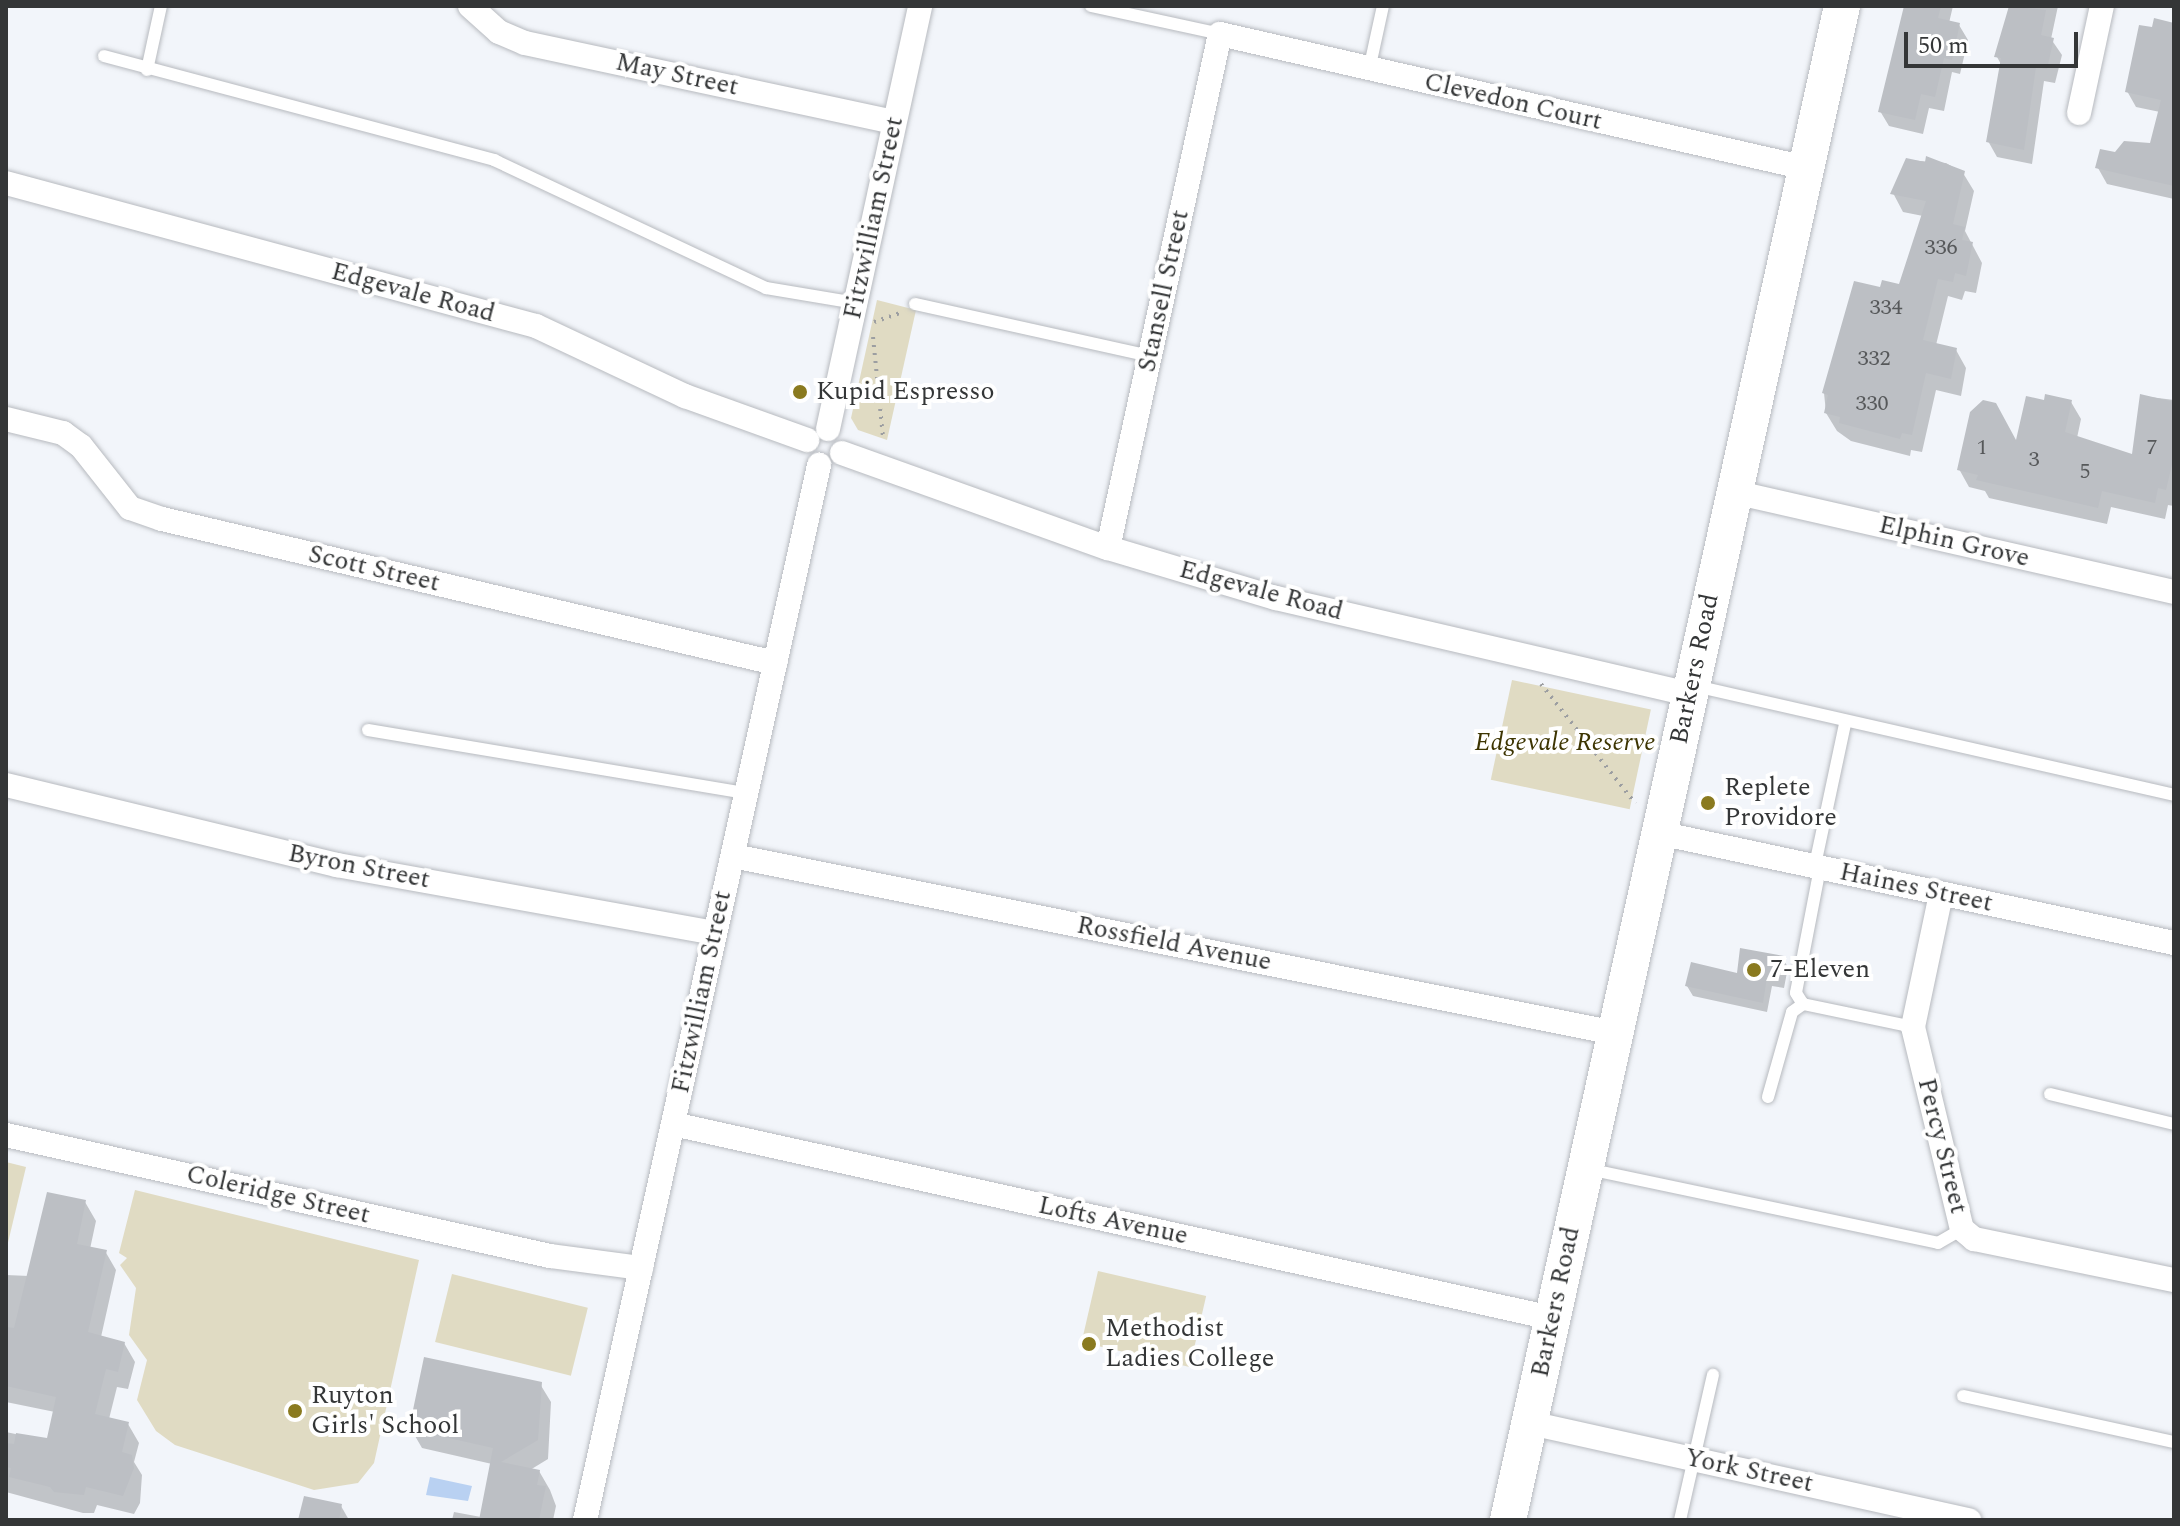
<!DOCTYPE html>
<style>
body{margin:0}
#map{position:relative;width:2180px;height:1526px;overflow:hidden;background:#f2f5fa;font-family:Spectral,serif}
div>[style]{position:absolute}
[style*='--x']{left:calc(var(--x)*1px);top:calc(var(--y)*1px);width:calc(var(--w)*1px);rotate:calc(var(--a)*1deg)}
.green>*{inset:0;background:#e0dbc3;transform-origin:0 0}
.water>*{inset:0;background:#b9d1f2}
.shadow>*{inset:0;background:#0003}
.building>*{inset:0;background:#bcbfc4}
.path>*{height:4px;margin-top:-2px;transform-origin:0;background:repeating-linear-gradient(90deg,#9c9ea1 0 2px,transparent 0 8px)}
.roads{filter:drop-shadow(0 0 2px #b7babf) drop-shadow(0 0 2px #b7babf)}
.service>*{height:12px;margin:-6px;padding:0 6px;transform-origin:6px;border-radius:6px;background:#fff}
.minor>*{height:24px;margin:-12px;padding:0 12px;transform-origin:12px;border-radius:12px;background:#fff}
.primary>*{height:36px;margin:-18px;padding:0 18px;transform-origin:18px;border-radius:18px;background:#fff}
.dots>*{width:22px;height:22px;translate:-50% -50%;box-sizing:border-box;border:4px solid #fff;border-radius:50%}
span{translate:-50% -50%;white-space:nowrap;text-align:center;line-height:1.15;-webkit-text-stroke:8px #fff;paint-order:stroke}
.number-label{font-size:22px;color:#56585a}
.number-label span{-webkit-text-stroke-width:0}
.street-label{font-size:26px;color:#343637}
.poi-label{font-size:26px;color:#343637}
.left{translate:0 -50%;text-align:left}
.park-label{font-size:26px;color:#3d3502;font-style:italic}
.frame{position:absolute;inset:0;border:8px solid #343637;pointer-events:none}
.scale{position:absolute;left:1904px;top:32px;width:174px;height:36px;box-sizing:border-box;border:4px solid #343637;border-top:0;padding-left:10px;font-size:24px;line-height:28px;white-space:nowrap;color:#343637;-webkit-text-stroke:6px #fff;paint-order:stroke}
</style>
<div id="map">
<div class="green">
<div style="clip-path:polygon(877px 300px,916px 310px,887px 440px,858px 430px,851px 418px)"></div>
<div style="left:1512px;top:680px;width:142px;height:102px;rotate:12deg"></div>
<div style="clip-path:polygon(6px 1162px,26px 1167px,6px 1251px)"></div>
<div style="clip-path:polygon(135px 1190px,419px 1260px,374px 1463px,358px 1483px,314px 1490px,175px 1445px,156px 1431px,137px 1400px,147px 1360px,129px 1335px,136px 1288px,120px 1265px,127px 1258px,119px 1253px)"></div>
<div style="left:1098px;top:1271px;width:111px;height:73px;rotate:13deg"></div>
<div style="left:452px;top:1274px;width:140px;height:70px;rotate:14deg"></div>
</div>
<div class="water">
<div style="clip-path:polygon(430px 1477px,472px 1486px,468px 1501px,426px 1495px)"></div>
</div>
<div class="shadow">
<div style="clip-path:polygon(1915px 6px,1953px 6px,1949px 23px,1959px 25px,1968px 40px,1960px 74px,1952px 72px,1944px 111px,1929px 108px,1923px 134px,1889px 126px,1880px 111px)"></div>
<div style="clip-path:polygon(2011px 6px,2058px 6px,2051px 39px,2062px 55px,2055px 83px,2044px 81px,2032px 164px,1997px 157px,1988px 141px,2002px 66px,1997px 57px)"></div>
<div style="clip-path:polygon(2174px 25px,2174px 199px,2107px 184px,2098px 168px,2116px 154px,2152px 145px,2160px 112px,2136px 107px,2127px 91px,2153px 30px)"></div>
<div style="clip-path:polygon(1907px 160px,1946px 163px,1963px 173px,1974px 191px,1965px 231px,1982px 263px,1976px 293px,1965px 291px,1962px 300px,1948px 296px,1936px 345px,1956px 350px,1966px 368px,1961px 396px,1936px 390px,1922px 452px,1911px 450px,1910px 456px,1851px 441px,1837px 431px,1826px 413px,1824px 393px,1882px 289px,1900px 286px,1923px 216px,1903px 212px,1893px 193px)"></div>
<div style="clip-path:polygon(2142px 396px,2174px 400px,2174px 506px,2168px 505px,2165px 519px,2111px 507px,2107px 524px,1989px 498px,1985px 491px,1969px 487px,1959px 469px,2017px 445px,2045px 403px,2071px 402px,2081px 419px,2077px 438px,2134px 457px)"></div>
<div style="clip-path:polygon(1782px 958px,1788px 967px,1784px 988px,1772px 986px,1767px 1012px,1693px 996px,1687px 986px,1739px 976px)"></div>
<div style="clip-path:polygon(85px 1202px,96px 1221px,90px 1249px,105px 1251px,116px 1270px,101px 1337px,124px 1343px,135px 1362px,128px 1389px,117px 1387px,109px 1419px,128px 1424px,139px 1443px,134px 1462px,142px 1475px,140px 1503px,134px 1514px,97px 1505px,94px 1513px,83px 1513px,6px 1492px,6px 1432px,48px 1441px,55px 1412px,6px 1402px,6px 1275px,29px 1276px)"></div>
<div style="clip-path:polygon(540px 1384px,551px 1402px,548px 1459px,530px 1470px,539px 1471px,550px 1490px,556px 1506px,553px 1520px,452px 1520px,454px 1512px,481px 1517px,492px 1464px,422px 1448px,411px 1429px)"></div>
<div style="clip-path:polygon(341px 1506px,349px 1520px,300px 1520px)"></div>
</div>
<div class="building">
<div style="clip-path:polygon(1904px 6px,1941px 6px,1938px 18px,1960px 23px,1952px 60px,1944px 58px,1935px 97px,1921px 94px,1915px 120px,1878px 112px)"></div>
<div style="clip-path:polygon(2009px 6px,2046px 10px,2041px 35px,2054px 38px,2047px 69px,2036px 67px,2024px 150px,1986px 142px,2001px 58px,1994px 57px)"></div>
<div style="clip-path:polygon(2154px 18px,2174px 23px,2174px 186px,2095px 168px,2100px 149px,2115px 152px,2124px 141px,2150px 143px,2161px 100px,2125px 92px,2139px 25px,2152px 27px)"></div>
<div style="clip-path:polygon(1926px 156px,1965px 171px,1953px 224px,1965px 227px,1962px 240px,1973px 242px,1966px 276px,1955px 273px,1953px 282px,1938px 279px,1923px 340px,1957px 348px,1951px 379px,1926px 373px,1912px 435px,1902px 433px,1900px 439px,1839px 423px,1840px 417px,1824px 413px,1828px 395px,1822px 393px,1854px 281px,1880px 287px,1882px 280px,1899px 284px,1926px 201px,1890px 194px,1906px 158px,1925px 162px)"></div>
<div style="clip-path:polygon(2045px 394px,2072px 400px,2065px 432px,2132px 454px,2140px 394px,2174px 402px,2174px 456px,2166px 490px,2158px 488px,2155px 503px,2102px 491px,2098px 508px,1976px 480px,1978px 475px,1957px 470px,1970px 412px,1983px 400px,1996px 403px,2016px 440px,2026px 396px,2044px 400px)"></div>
<div style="clip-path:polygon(1740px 948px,1784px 956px,1779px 980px,1767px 977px,1763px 1003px,1685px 986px,1691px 962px,1737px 973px)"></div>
<div style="clip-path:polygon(47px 1192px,86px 1200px,77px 1244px,107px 1250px,88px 1332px,125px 1342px,118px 1372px,106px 1369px,95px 1414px,129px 1422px,122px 1452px,132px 1455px,134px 1468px,123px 1496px,86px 1487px,84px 1495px,54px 1492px,50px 1487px,9px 1477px,11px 1468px,6px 1467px,6px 1443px,14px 1444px,16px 1433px,47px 1438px,56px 1397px,6px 1386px,6px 1327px,14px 1328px)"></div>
<div style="clip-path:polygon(424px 1357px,542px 1382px,538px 1440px,501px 1462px,540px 1470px,537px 1485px,546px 1486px,539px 1520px,479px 1520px,493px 1448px,409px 1429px)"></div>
<div style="clip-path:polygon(304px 1496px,342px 1504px,339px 1520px,298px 1520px)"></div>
</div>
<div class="path">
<div style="--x:874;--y:322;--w:28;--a:-19"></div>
<div style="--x:873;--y:337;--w:101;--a:84.3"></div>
<div style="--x:1541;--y:684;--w:152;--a:51.7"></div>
</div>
<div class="roads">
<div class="service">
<div style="--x:1091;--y:6;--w:132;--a:12.2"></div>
<div style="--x:104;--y:56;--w:404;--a:14.9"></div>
<div style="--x:494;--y:160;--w:301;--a:25.2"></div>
<div style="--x:766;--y:288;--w:91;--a:9.5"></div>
<div style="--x:147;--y:70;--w:66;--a:-77.7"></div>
<div style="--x:1369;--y:70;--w:66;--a:-77.7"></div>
<div style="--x:915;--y:304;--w:241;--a:12.5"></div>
<div style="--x:1695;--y:686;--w:491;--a:12.8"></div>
<div style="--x:368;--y:730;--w:383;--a:9.5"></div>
<div style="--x:1815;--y:865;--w:144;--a:-78"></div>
<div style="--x:1820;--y:868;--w:127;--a:100.9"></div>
<div style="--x:1796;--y:993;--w:13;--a:58"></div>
<div style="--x:1803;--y:1004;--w:112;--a:11.8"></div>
<div style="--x:2050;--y:1094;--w:128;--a:13.6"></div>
<div style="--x:1768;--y:1097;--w:88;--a:-74.2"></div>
<div style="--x:1792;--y:1012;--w:14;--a:-36"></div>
<div style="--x:1588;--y:1169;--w:358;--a:11.9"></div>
<div style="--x:1938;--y:1243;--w:28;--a:-30"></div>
<div style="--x:1963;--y:1396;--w:216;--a:12.3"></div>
<div style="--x:1680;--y:1520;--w:149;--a:-77.2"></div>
</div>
<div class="minor">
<div style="--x:470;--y:6;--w:39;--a:42"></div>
<div style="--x:499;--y:32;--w:28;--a:23"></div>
<div style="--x:525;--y:43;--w:377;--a:12.1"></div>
<div style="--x:2079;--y:113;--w:109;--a:-77.9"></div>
<div style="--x:6;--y:183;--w:549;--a:15.1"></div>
<div style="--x:536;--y:326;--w:165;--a:25.2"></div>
<div style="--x:685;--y:396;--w:130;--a:19.8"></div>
<div style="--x:6;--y:419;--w:59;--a:13.8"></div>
<div style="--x:63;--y:433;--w:22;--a:36"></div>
<div style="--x:81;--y:446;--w:79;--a:51.7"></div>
<div style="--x:130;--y:508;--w:34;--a:19"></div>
<div style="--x:162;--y:519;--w:630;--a:13.22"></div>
<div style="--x:828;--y:429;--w:433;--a:-77.7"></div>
<div style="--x:842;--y:453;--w:282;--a:19.7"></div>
<div style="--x:1108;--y:548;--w:175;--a:16.6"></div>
<div style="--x:1276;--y:598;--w:425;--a:13.1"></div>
<div style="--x:1734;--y:492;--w:451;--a:12.8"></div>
<div style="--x:1108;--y:548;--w:526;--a:-77.71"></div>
<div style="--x:1220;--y:34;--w:601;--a:12.88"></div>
<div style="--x:6;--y:785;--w:341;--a:13.6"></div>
<div style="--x:337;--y:865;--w:383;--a:10.2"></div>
<div style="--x:1659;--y:833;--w:527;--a:12.06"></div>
<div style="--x:733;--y:856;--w:900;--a:11.35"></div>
<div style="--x:1941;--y:894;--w:136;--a:101.9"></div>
<div style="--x:1913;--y:1027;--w:208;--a:76.4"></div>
<div style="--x:1962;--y:1229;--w:16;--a:40"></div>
<div style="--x:1974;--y:1239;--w:204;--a:11.6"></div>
<div style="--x:673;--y:1124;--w:900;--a:12.45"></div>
<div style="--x:6;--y:1135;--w:557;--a:12.54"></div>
<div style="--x:550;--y:1256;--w:92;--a:7.5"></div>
<div style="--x:1530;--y:1423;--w:450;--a:12.5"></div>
<div style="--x:585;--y:1520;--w:1081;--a:-77.49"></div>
</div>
<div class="primary">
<div style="--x:1508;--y:1520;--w:1550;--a:-77.56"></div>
</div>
</div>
<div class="dots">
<div style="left:800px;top:392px;background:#8a7a1f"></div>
<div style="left:1708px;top:803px;background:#8a7a1f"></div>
<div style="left:1754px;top:970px;background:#8a7a1f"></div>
<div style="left:1089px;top:1344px;background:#8a7a1f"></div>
<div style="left:295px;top:1411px;background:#8a7a1f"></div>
</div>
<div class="number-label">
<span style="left:1941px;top:248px">336</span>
<span style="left:1886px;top:308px">334</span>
<span style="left:1874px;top:359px">332</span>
<span style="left:1872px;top:404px">330</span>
<span style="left:1982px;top:448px">1</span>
<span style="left:2152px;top:448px">7</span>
<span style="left:2034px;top:460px">3</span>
<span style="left:2085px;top:472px">5</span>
</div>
<div class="street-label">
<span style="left:677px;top:75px;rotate:12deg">May Street</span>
<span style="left:1513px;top:102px;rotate:13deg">Clevedon Court</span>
<span style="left:874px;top:218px;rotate:-78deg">Fitzwilliam Street</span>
<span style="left:1164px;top:291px;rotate:-78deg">Stansell Street</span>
<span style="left:413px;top:293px;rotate:15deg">Edgevale Road</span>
<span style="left:1954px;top:542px;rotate:13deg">Elphin Grove</span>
<span style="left:374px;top:569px;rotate:13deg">Scott Street</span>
<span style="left:1261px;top:591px;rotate:15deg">Edgevale Road</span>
<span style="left:1695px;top:669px;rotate:-78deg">Barkers Road</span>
<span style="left:359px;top:867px;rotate:11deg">Byron Street</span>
<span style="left:1916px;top:888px;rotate:12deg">Haines Street</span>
<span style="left:1174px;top:944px;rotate:11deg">Rossfield Avenue</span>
<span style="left:702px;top:992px;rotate:-78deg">Fitzwilliam Street</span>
<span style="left:1942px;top:1146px;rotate:76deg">Percy Street</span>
<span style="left:278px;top:1195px;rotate:13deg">Coleridge Street</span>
<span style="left:1113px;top:1221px;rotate:12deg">Lofts Avenue</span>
<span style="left:1556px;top:1302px;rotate:-78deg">Barkers Road</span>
<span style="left:1749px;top:1471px;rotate:12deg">York Street</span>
</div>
<div class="poi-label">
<span class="left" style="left:816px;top:392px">Kupid Espresso</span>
<span class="left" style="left:1724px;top:803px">Replete<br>Providore</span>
<span class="left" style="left:1770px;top:970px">7-Eleven</span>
<span class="left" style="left:1105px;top:1344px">Methodist<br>Ladies College</span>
<span class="left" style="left:311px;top:1411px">Ruyton<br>Girls' School</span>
</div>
<div class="park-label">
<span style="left:1565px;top:743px">Edgevale Reserve</span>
</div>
<div class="frame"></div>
<div class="scale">50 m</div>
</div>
